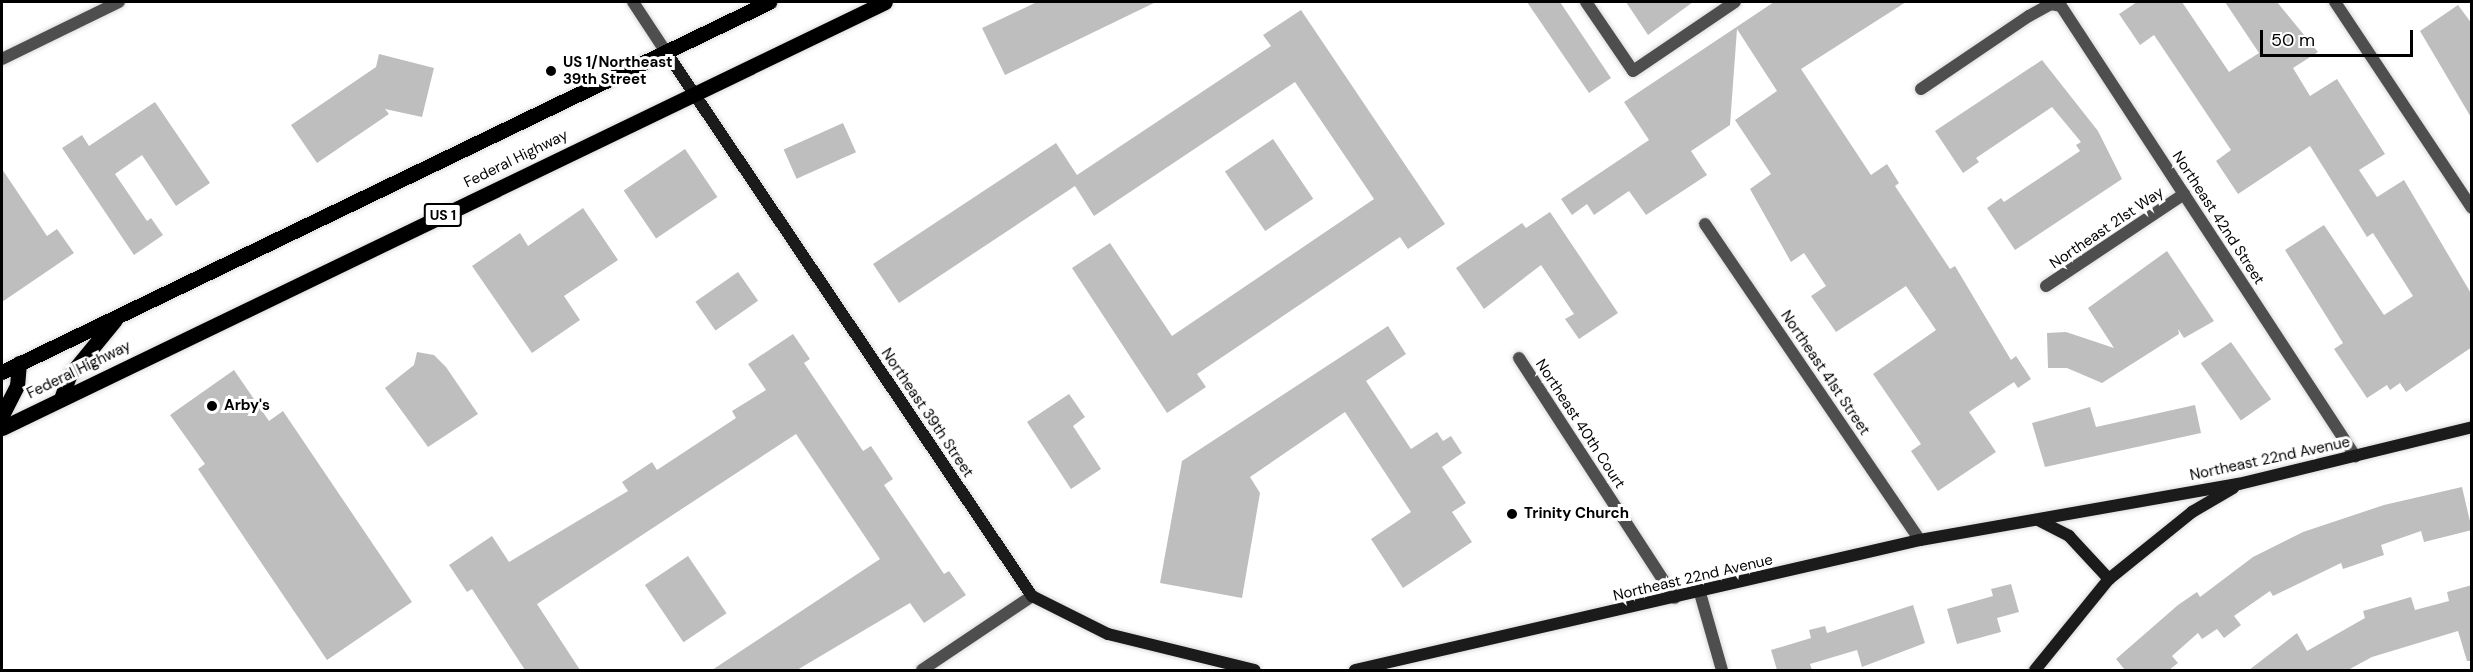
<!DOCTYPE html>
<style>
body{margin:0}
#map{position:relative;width:2473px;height:672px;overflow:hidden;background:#fff;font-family:"DM Sans",sans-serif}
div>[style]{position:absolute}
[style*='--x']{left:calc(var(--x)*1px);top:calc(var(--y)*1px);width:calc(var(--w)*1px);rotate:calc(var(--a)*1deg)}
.building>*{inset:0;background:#bebebe;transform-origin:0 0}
.roads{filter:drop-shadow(0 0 2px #dbdbdb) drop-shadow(0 0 2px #dbdbdb)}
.street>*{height:12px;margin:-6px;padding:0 6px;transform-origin:6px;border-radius:6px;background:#4e4e4e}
.secondary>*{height:12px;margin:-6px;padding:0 6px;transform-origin:6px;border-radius:6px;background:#1b1b1b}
.primary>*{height:15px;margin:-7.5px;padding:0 7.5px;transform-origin:7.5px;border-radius:7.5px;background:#000}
.dots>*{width:16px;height:16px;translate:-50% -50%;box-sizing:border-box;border:3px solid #fff;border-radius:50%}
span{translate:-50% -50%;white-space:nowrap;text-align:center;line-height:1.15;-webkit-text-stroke:6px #fff;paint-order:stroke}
.shield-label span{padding:2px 4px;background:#fff;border:2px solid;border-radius:4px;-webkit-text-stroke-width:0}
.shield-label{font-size:14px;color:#000;font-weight:700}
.poi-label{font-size:15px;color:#000;font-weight:700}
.left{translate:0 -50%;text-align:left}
.street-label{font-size:15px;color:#000}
.frame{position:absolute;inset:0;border:3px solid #000;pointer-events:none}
.scale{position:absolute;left:2260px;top:30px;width:153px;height:27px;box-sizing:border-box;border:3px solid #000;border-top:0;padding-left:8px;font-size:18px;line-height:21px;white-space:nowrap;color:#000;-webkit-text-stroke:4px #fff;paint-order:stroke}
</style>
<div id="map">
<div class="building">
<div style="clip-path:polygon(1037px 2px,1156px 2px,1005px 75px,982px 28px)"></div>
<div style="clip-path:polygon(1527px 2px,1560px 2px,1611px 78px,1589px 93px)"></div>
<div style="clip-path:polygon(1626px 2px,1693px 2px,1648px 35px)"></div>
<div style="clip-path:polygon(1774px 2px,1906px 2px,1801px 69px,1871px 175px,1887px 164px,1899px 183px,1895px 186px,1950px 269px,1955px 266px,2011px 360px,2016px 356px,2031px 379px,2018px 388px,2014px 382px,1969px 412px,1996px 452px,1938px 491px,1911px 451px,1921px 444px,1873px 374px,1936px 330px,1906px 286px,1836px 332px,1811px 296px,1826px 286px,1804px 253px,1791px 262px,1750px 189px,1771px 174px,1735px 120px,1777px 91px,1737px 29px,1730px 125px,1691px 151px,1707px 175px,1646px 215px,1629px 191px,1594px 215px,1587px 204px,1572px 215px,1561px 199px,1649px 140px,1624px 102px)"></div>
<div style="clip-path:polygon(2137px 2px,2182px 2px,2229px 72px,2259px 53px,2225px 2px,2277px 2px,2318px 52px,2293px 68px,2310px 96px,2337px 79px,2385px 154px,2359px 170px,2377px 197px,2404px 180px,2472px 295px,2472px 347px,2406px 392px,2400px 383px,2390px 390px,2387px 385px,2367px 398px,2334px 349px,2343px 343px,2285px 250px,2324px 225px,2384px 315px,2413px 296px,2373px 233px,2367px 237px,2310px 146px,2238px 194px,2216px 161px,2231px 150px,2154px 35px,2140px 45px,2119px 14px)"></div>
<div style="clip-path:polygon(2458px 5px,2472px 24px,2472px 119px,2420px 31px)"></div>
<div style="clip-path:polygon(1301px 10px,1445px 224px,1408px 249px,1400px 237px,1197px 374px,1206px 387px,1167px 413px,1072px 268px,1110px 243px,1172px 336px,1374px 199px,1295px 82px,1094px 216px,1075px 186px,899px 303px,873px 264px,1056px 143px,1077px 175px,1271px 46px,1263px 35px)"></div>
<div style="clip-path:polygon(379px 54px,434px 68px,422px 117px,385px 109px,389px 114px,317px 163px,291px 125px,376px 67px)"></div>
<div style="clip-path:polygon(2042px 60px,2098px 131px,2122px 179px,2015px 250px,1987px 208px,2001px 198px,2004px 202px,2080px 151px,2076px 145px,2081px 142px,2052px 107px,1976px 158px,1979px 162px,1963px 173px,1935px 131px)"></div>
<div style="clip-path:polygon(155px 102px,210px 183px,176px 206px,142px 155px,115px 174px,147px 221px,151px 218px,163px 235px,134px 255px,62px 148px,82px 135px,89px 146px)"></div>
<div style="left:843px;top:123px;width:32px;height:65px;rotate:66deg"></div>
<div style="left:1273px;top:139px;width:72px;height:58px;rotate:56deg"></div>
<div style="left:685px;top:149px;width:58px;height:74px;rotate:56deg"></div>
<div style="clip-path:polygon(2px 169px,47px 236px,57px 229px,74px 253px,2px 302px)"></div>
<div style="clip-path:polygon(583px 208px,618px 260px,564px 296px,580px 320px,532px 353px,472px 266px,520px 233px,528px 246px)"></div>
<div style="clip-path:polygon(1550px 212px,1618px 313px,1579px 339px,1565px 319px,1574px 314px,1541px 265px,1484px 309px,1456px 268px,1522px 223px,1526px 228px)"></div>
<div style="clip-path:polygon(2167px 251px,2214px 321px,2184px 338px,2178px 329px,2179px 334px,2102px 383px,2067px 368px,2048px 368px,2047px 333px,2066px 332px,2114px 348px,2088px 308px)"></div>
<div style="left:738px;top:272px;width:35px;height:52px;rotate:55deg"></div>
<div style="clip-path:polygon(1388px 326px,1406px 354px,1366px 381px,1411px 449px,1437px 432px,1443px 441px,1451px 436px,1462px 453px,1442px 467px,1466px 503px,1452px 512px,1472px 542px,1403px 588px,1371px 539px,1411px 512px,1345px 412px,1250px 477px,1260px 493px,1242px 598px,1160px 583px,1182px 461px)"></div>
<div style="clip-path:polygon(793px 334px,810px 359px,804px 363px,863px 451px,871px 446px,893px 479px,884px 485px,944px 574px,949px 571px,966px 595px,924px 623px,910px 603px,797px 670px,712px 670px,880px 559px,796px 434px,537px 604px,580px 670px,525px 670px,472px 589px,467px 592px,449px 565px,492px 536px,509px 562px,628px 491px,622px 482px,652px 462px,657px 470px,736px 418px,732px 411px,766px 390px,748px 364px)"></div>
<div style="left:2231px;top:342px;width:70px;height:37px;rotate:55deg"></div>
<div style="clip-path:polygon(417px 352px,434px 355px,446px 367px,478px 414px,428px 447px,385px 388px,414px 365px)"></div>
<div style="clip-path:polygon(234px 370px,269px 421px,283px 411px,412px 602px,327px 660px,198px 469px,205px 464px,170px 415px)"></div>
<div style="clip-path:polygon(1069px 394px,1085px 417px,1073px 426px,1101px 469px,1071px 489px,1027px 422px)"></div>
<div style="clip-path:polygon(2195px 405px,2201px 433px,2045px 467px,2032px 423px,2090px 407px,2096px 427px)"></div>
<div style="clip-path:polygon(2462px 487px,2472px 530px,2424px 542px,2421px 531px,2381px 545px,2384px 555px,2343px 569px,2341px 563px,2273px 596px,2270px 591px,2234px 616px,2241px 625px,2224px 638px,2217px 629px,2202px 639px,2198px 633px,2172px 656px,2178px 663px,2169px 670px,2125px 670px,2116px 659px,2178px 605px,2197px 592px,2200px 597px,2253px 557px,2303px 532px,2384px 505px)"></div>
<div style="left:688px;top:556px;width:69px;height:52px;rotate:56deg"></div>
<div style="clip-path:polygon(2011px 584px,2019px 612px,1997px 618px,2001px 632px,1957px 644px,1947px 609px,1993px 596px,1991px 589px)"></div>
<div style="clip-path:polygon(2472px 585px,2472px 661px,2467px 661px,2458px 631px,2372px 657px,2348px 670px,2249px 670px,2297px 633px,2307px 651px,2365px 618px,2363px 611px,2411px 597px,2415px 610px,2449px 601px,2447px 592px)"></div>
<div style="clip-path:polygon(1913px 605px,1925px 643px,1862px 667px,1857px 650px,1810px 664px,1812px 670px,1777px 670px,1771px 650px,1811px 638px,1809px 630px,1825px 626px,1827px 633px)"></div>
</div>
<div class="roads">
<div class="street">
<div style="--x:633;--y:2;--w:60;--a:56.6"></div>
<div style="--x:1586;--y:2;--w:83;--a:55.7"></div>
<div style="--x:1633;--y:71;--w:123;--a:-34.1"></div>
<div style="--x:2335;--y:2;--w:247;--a:56.4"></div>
<div style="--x:2;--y:59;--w:130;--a:-26"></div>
<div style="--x:1921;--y:89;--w:130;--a:-34.1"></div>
<div style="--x:2029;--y:16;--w:25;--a:-29"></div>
<div style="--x:2051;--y:4;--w:10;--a:11"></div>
<div style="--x:2061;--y:6;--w:538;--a:56.84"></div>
<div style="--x:1705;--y:224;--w:382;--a:55.8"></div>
<div style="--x:2046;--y:286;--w:166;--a:-33.7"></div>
<div style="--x:1519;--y:358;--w:286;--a:57"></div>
<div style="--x:1700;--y:593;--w:80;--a:74.1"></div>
<div style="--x:922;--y:670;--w:133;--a:-33.9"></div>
</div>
<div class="secondary">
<div style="--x:666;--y:52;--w:656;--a:56.07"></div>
<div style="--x:1032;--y:596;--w:85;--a:26.6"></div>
<div style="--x:1108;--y:634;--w:151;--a:13.8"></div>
<div style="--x:2038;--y:520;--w:35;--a:27"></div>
<div style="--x:2069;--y:536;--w:59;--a:47.1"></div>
<div style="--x:1355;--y:670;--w:580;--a:-12.96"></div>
<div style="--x:1920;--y:540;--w:324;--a:-10"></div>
<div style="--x:2239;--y:484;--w:240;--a:-13.7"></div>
<div style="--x:2035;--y:670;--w:117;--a:-50.9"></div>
<div style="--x:2109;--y:579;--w:107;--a:-38.9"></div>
<div style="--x:2192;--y:512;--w:48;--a:-30.3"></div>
</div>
<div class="primary">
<div style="--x:2;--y:372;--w:852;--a:-25.75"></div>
<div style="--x:61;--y:399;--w:24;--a:-71"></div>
<div style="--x:69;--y:376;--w:72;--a:-50.6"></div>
<div style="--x:2;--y:415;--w:33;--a:-63"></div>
<div style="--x:17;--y:386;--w:23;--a:-85"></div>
<div style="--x:2;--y:428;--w:980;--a:-25.75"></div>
</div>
</div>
<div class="dots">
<div style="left:551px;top:71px;background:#000"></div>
<div style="left:212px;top:406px;background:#000"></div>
<div style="left:1512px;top:514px;background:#000"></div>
</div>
<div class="shield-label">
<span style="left:443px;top:215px">US 1</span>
</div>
<div class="poi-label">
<span class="left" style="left:563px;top:71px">US 1/Northeast<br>39th Street</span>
<span class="left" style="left:224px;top:406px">Arby's</span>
<span class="left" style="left:1524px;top:514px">Trinity Church</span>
</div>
<div class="street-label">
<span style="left:516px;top:159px;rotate:-26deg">Federal Highway</span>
<span style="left:2218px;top:218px;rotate:57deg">Northeast 42nd Street</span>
<span style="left:2107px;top:228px;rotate:-34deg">Northeast 21st Way</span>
<span style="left:79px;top:370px;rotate:-26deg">Federal Highway</span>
<span style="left:1825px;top:373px;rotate:56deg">Northeast 41st Street</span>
<span style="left:927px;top:413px;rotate:56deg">Northeast 39th Street</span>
<span style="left:1580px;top:424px;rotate:57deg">Northeast 40th Court</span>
<span style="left:2270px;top:459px;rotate:-12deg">Northeast 22nd Avenue</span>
<span style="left:1693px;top:578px;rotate:-13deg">Northeast 22nd Avenue</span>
</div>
<div class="frame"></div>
<div class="scale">50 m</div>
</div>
